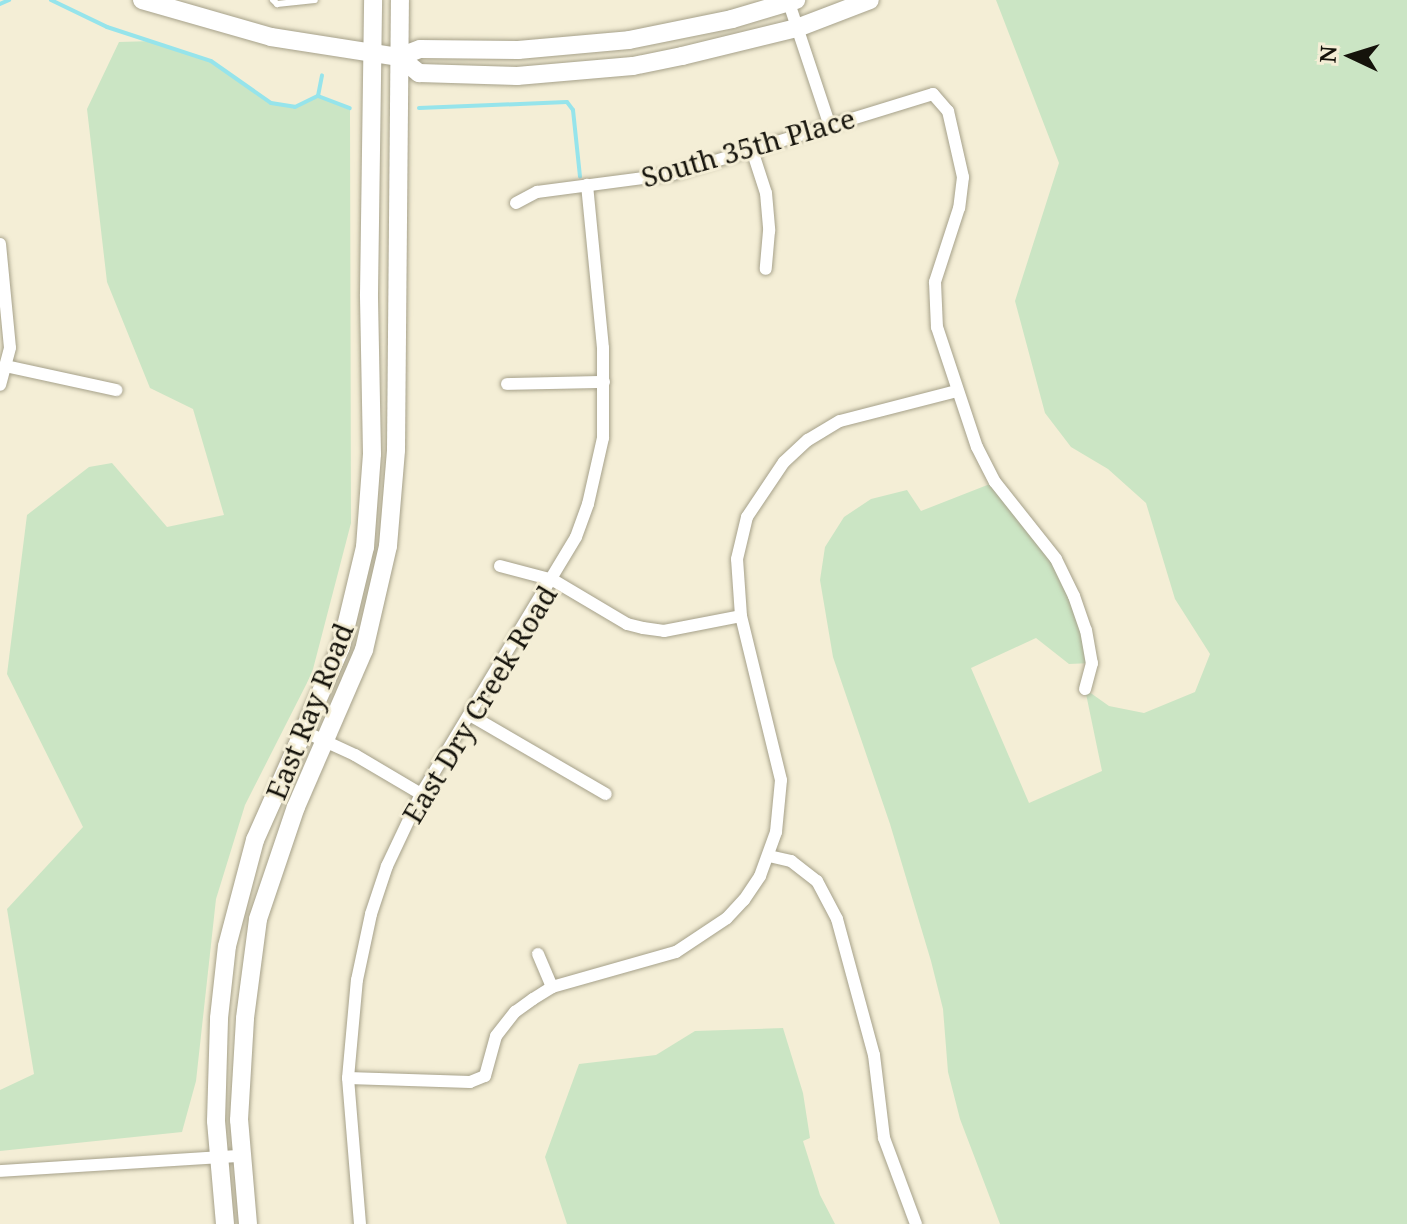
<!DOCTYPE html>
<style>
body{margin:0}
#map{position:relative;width:1407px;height:1224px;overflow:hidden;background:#f4eed6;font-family:"Noto Serif",serif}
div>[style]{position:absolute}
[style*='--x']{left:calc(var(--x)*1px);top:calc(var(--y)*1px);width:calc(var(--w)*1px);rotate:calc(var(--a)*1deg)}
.green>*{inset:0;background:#cbe5c4}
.stream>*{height:4px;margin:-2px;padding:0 2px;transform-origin:2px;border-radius:2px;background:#96e4eb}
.roads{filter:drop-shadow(0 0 2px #a6a18a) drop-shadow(0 0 2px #a6a18a)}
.lane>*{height:6px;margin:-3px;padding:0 3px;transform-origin:3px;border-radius:3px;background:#fff}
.street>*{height:12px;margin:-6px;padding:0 6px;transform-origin:6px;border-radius:6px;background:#fff}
.secondary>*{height:18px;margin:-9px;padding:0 9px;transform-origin:9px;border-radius:9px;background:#fff}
span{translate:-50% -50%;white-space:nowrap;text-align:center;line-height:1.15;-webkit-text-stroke:6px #f4eed6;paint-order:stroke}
.street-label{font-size:28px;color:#15130b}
.north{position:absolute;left:1311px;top:16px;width:80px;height:80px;-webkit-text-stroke:6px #f4eed6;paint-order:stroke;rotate:274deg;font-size:22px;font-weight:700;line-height:32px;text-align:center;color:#15130b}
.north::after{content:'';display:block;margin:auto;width:28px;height:36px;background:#15130b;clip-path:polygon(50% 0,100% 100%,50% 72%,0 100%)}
</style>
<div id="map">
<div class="green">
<div style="clip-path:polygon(996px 0,1407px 0,1407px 1224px,1000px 1224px,960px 1119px,948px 1072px,943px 1009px,931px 961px,890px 824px,833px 657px,820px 580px,825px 547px,844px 517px,871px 499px,907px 490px,921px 511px,995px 482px,1056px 559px,1092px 663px,1069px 664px,1036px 638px,971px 668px,1029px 803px,1102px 771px,1085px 689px,1109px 706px,1144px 713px,1195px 692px,1210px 654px,1175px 599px,1146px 503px,1108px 469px,1071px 447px,1045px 413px,1015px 301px,1059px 163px)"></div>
<div style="clip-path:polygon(153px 41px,211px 61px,271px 103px,295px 107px,318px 96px,350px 110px,351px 523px,312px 673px,245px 805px,216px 899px,196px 1081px,182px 1132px,0 1151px,0 1090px,34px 1074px,7px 909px,83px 827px,7px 674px,27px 515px,89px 467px,112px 463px,167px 527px,224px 515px,193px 409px,150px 388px,107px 282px,87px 109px,119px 42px)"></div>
<div style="clip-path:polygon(783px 1028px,803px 1093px,810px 1138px,803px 1141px,820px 1195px,835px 1224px,567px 1224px,545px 1157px,579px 1064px,656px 1055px,695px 1031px)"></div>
</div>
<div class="stream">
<div style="--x:51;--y:0;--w:62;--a:25.7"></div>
<div style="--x:107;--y:27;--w:109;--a:18.1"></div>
<div style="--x:211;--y:61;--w:73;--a:35"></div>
<div style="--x:271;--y:103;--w:24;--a:9"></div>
<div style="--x:295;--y:107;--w:25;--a:-26"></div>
<div style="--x:318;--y:96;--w:34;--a:21"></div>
<div style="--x:0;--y:4;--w:10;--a:-24"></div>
<div style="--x:318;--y:96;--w:21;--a:-79"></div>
<div style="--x:419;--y:108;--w:148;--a:-2.3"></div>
<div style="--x:567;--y:102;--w:10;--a:53"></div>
<div style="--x:573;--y:110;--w:67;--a:84"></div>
</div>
<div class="roads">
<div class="lane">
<div style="--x:273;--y:0;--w:6;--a:45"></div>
<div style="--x:277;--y:4;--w:38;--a:-6"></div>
</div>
<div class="street">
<div style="--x:788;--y:0;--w:133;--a:71.6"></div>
<div style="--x:752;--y:150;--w:45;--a:72"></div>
<div style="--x:766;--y:193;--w:38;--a:85"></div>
<div style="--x:769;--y:231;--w:38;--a:95"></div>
<div style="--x:516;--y:203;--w:24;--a:-28"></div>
<div style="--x:537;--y:192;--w:137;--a:-7.5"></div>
<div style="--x:673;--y:174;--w:272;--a:-17.1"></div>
<div style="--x:933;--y:94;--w:23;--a:49"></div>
<div style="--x:948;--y:111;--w:68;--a:77.2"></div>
<div style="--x:963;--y:177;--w:31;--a:97"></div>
<div style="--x:959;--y:208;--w:78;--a:108"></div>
<div style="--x:935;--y:282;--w:45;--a:87.5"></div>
<div style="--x:937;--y:327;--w:126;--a:71.6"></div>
<div style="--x:977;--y:447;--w:39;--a:63"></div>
<div style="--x:995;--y:482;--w:98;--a:51.6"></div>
<div style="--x:1056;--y:559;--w:41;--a:64.1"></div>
<div style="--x:1074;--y:596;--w:36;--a:71"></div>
<div style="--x:1086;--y:630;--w:34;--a:80"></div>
<div style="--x:1092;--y:663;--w:27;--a:105"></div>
<div style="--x:0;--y:244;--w:104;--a:84.5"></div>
<div style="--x:10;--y:348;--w:38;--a:105"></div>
<div style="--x:5;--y:366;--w:114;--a:12.2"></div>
<div style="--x:507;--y:384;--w:97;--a:-1.2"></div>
<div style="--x:500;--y:566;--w:55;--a:14.8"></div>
<div style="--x:553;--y:580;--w:86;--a:30.7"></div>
<div style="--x:627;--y:624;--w:16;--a:14"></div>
<div style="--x:643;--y:628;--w:21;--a:8"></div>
<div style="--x:664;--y:631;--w:78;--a:-11"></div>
<div style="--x:470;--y:715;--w:157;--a:30.2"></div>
<div style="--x:303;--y:731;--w:57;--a:24.8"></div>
<div style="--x:355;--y:755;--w:77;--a:30.6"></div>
<div style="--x:769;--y:856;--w:23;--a:13"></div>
<div style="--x:791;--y:861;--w:33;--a:38"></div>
<div style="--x:817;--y:881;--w:43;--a:62.2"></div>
<div style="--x:837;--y:919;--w:141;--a:74.8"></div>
<div style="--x:874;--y:1055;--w:84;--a:83.1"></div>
<div style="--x:884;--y:1138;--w:92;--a:69.6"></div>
<div style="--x:538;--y:954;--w:36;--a:67"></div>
<div style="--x:348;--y:1078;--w:122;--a:1.9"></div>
<div style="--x:470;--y:1082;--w:16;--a:-22"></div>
<div style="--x:485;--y:1076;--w:41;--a:-74.6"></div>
<div style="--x:496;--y:1036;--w:31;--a:-52"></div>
<div style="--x:515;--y:1012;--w:22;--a:-36"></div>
<div style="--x:533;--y:999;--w:22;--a:-32"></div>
<div style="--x:552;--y:987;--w:129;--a:-15.8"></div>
<div style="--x:676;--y:952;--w:61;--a:-33.7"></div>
<div style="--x:727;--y:918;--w:25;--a:-47"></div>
<div style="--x:744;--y:900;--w:29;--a:-56"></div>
<div style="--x:760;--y:876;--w:47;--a:-70"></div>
<div style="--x:776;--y:832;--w:52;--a:-84.5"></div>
<div style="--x:781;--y:780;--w:169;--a:-103.7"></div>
<div style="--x:741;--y:616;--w:57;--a:-94"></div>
<div style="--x:737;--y:559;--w:43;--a:-76.6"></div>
<div style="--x:747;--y:517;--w:66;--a:-56.1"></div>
<div style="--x:784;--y:462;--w:33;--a:-43"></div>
<div style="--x:808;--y:440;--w:37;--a:-31"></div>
<div style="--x:840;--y:421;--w:121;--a:-14.4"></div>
<div style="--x:0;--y:1171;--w:240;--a:-3.6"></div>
<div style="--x:360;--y:1224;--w:146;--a:-94.7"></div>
<div style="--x:348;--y:1078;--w:98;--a:-84.8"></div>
<div style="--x:357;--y:980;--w:67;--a:-78"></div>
<div style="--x:371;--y:914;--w:51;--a:-71.6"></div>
<div style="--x:387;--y:866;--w:80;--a:-64.7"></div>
<div style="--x:421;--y:794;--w:300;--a:-58.9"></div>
<div style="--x:576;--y:537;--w:35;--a:-70"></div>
<div style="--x:588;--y:504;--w:68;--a:-77.2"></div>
<div style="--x:603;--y:438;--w:90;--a:-90"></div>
<div style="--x:603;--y:348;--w:164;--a:-95.6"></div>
</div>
<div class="secondary">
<div style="--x:142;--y:0;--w:134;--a:16"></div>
<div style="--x:271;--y:37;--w:130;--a:8.9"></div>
<div style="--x:399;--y:57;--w:26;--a:39"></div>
<div style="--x:419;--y:73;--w:98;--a:1.8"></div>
<div style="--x:517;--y:76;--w:116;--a:-4.9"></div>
<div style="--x:633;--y:66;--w:50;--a:-11.5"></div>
<div style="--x:682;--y:56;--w:118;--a:-13.7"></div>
<div style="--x:797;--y:28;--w:78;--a:-21"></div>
<div style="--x:399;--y:57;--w:22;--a:-21"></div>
<div style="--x:420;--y:49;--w:98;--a:0.6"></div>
<div style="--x:518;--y:50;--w:111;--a:-5.1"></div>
<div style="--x:629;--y:40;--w:105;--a:-11.5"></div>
<div style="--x:732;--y:19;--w:67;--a:-16.5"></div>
<div style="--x:225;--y:1224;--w:103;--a:-95"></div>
<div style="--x:216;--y:1121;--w:103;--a:-88.3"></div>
<div style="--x:219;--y:1018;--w:72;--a:-83.7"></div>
<div style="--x:227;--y:946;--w:110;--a:-75.2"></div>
<div style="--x:255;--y:840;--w:211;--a:-66"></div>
<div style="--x:341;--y:647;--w:103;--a:-76.5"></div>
<div style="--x:365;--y:547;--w:93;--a:-85.7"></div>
<div style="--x:372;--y:454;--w:160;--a:-91.1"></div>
<div style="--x:369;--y:294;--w:294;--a:-89.2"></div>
<div style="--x:248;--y:1224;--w:104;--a:-94.9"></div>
<div style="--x:239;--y:1120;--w:102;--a:-86.6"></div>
<div style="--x:245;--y:1018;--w:100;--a:-82.5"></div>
<div style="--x:258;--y:919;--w:118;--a:-71.3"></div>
<div style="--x:296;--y:807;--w:171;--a:-66.6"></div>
<div style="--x:364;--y:650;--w:107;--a:-77"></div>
<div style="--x:388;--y:546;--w:96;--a:-85.2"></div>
<div style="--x:396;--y:450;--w:450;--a:-89.5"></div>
</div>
</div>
<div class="street-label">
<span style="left:748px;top:147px;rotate:-16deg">South 35th Place</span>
<span style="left:479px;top:704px;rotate:-59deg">East Dry Creek Road</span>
<span style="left:309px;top:711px;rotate:-68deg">East Ray Road</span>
</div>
<div class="north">N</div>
</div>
